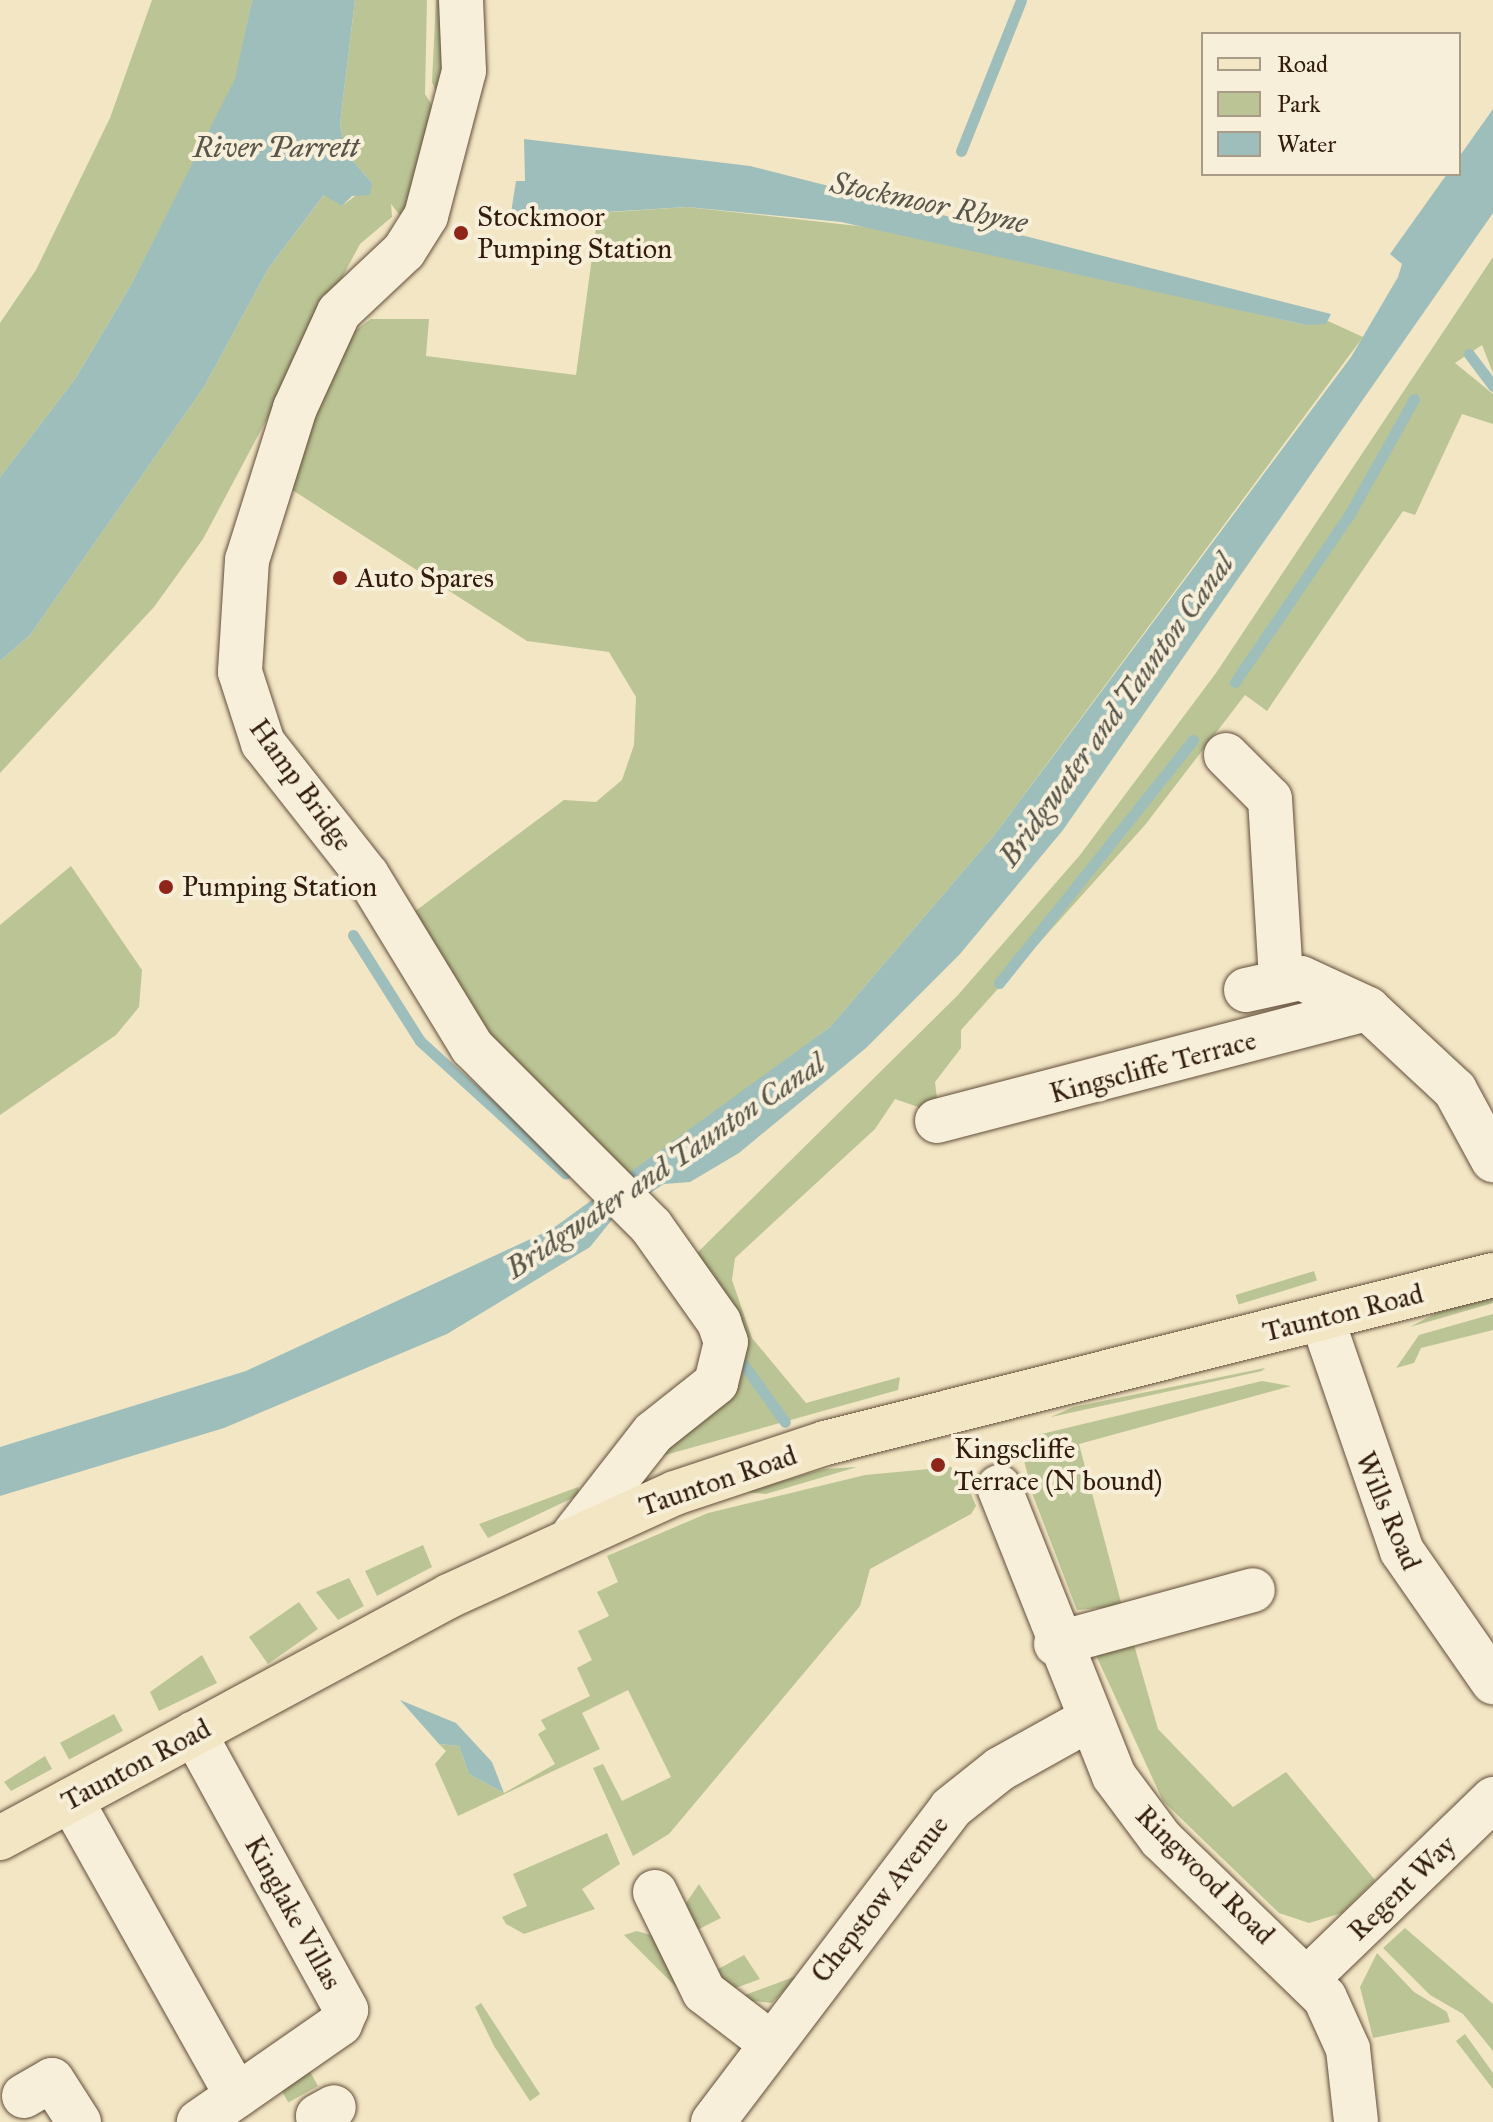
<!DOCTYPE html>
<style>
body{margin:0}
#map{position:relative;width:1493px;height:2122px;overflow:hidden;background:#f3e6c4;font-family:"IM FELL Great Primer",serif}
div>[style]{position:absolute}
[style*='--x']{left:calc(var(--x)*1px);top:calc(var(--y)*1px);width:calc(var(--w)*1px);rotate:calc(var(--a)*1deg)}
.green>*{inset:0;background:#bbc494;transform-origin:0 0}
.water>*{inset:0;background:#9ebebc}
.stream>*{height:11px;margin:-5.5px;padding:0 5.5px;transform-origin:5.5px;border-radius:5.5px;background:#9ebebc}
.roads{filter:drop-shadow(0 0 2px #624e3b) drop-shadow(0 0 2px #624e3b)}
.minor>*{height:44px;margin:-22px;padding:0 22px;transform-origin:22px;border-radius:22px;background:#f7efd9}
.major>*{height:44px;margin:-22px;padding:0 22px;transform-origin:22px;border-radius:22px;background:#f3e6c4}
.dots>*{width:22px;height:22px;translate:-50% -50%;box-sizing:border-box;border:4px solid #f7efd9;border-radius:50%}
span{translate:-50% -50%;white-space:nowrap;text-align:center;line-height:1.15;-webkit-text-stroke:8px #f7efd9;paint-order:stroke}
.poi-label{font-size:28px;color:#321c0d}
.left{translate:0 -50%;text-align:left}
.street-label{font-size:28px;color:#321c0d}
.water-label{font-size:30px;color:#58554a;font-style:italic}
.legend{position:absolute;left:1201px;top:32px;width:260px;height:144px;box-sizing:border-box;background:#f7efd9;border:2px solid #a89b87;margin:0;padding:10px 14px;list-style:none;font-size:24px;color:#321c0d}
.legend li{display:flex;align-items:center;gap:16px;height:40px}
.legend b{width:40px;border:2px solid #a89b87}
</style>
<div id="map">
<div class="green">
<div style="clip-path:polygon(152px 0,252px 0,236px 79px,131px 285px,75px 379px,0 477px,0 323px,36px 270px,110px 118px)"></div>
<div style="clip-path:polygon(355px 0,427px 0,425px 94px,437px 113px,402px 218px,391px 204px,392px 217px,360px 244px,203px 539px,154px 607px,0 773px,0 661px,30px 635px,204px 387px,268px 269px,325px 194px,342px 206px,372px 183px,346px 153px,340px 124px)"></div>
<div style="clip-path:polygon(436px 0,449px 0,442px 106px,432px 82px)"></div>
<div style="clip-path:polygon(687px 207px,893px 230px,1306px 325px,1328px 321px,1363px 337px,995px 834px,830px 1027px,628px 1177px,501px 1050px,410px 915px,564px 800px,596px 802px,622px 780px,634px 745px,636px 697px,609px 652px,527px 641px,283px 484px,342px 340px,371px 319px,429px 319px,426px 356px,576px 375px,598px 213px)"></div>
<div style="clip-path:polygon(1493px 257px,1493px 373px,1482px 345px,1455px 363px,1493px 394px,1493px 424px,1462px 414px,1415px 515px,1403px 511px,1267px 711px,1245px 695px,1145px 825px,961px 1030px,961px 1048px,935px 1082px,938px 1107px,921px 1117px,918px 1107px,895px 1099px,875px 1129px,735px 1258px,732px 1280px,752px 1338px,806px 1403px,900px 1377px,898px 1390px,658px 1457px,720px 1399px,697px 1253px,958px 995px,1080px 855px,1216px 673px)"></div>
<div style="clip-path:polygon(71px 866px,142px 970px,139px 1007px,116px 1035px,0 1115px,0 925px)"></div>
<div style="left:1314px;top:1271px;width:10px;height:82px;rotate:73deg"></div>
<div style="clip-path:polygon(1493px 1296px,1493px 1303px,1410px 1327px,1438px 1312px)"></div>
<div style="clip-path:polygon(1493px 1314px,1493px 1330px,1421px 1348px,1414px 1363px,1396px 1368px,1419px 1335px)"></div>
<div style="clip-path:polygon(1265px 1368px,1262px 1371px,1051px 1417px,1073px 1407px)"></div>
<div style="clip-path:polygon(1262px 1381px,1291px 1386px,1079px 1444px,1122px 1606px,1077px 1610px,1032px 1493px,1023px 1456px,1029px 1437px)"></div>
<div style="clip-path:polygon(857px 1467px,766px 1494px,744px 1492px,824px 1469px)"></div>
<div style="clip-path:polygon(951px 1467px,964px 1477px,976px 1506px,971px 1514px,870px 1569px,860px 1606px,669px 1834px,633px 1856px,593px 1768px,603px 1764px,622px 1801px,671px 1777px,628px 1690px,582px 1713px,600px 1749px,458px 1816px,435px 1764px,446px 1751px,439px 1744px,459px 1746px,469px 1774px,504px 1793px,555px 1764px,538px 1734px,546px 1729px,541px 1720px,590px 1696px,577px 1668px,592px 1660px,578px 1631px,609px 1616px,597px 1592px,618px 1582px,607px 1556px,708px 1513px,865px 1475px)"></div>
<div style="clip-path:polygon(578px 1487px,579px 1495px,488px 1538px,479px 1524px)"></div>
<div style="clip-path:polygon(423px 1545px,432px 1567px,377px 1596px,365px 1571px)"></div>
<div style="clip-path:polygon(349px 1578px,364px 1606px,338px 1620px,316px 1592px)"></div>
<div style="left:299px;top:1602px;width:33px;height:61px;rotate:55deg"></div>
<div style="clip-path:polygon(1131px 1634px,1158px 1729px,1233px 1807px,1286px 1772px,1375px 1880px,1342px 1913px,1309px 1923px,1279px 1913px,1163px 1801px,1095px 1653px)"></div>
<div style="clip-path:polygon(202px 1655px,217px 1683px,159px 1711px,150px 1692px)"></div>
<div style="left:114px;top:1714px;width:19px;height:61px;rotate:62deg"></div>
<div style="clip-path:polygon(45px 1756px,52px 1769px,11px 1791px,4px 1782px)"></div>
<div style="clip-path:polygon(607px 1833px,620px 1864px,582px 1889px,595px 1909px,524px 1934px,506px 1924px,502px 1917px,527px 1906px,513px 1874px)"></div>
<div style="clip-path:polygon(699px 1884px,721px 1918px,693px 1932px,686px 1903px)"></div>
<div style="clip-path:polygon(1405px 1928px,1493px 2004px,1493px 2051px,1463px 2014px,1430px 1995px,1383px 1948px)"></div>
<div style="clip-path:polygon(637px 1931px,654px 1936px,692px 2003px,624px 1935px)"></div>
<div style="clip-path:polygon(1377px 1953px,1414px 1992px,1447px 2012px,1450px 2022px,1373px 2038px,1360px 1987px)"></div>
<div style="clip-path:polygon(744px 1955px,760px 1979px,725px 1992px,711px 1973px)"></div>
<div style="clip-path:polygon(799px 1975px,772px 2003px,734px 1999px)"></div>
<div style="clip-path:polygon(481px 2003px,540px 2094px,530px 2101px,494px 2046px,475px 2007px)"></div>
<div style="clip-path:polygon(1465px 2034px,1493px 2073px,1493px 2089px,1456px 2041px)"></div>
<div style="left:303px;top:2059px;width:31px;height:34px;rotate:61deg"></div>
</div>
<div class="water">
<div style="clip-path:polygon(252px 0,355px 0,340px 124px,346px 153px,372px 183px,370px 195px,352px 196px,342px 206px,324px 195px,268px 269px,204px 387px,30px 635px,0 661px,0 477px,75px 379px,131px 285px,235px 79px)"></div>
<div style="clip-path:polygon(1493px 109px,1493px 213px,1063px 830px,960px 954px,866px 1048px,739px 1153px,690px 1182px,664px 1184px,615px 1216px,590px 1247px,447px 1334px,224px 1428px,0 1496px,0 1447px,246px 1371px,552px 1229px,830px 1027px,995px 834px,1351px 357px,1398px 277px,1402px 264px,1390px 254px,1447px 174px,1459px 174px,1459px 157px)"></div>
<div style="clip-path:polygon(524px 139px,750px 166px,1331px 314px,1326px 324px,1306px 325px,841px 222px,687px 207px,574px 214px,568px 224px,563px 215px,510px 219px,516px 181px,525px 181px)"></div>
<div style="clip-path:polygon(400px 1700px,456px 1723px,492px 1762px,504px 1793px,469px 1774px,459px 1746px,439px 1744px)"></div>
</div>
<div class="stream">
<div style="--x:961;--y:151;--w:162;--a:-68.3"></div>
<div style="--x:1469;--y:354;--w:40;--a:53"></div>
<div style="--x:1235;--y:682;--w:202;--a:-55.7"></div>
<div style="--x:1349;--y:515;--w:133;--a:-60.7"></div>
<div style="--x:353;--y:935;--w:125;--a:57.7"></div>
<div style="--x:420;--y:1041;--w:197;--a:42.3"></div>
<div style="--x:999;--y:983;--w:311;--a:-51.4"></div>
<div style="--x:744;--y:1365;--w:70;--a:54.3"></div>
</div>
<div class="roads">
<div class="minor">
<div style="--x:461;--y:0;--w:71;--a:87.6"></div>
<div style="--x:464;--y:71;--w:150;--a:104.7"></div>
<div style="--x:426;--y:216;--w:41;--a:122.2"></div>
<div style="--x:404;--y:251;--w:89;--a:136.8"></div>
<div style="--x:339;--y:312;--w:106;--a:114.6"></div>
<div style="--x:295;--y:408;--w:159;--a:107.5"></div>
<div style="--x:247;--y:560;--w:112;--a:93.6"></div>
<div style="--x:240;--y:672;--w:75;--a:72.1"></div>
<div style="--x:263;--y:743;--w:168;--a:51.8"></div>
<div style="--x:367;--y:875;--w:202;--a:58.6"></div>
<div style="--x:472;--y:1047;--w:253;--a:45"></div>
<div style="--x:651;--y:1226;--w:118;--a:54.7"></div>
<div style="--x:719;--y:1322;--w:21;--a:71"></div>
<div style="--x:726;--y:1342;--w:42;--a:103.7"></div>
<div style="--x:716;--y:1383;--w:80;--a:141.6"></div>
<div style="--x:653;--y:1433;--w:128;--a:128"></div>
<div style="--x:1226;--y:755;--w:62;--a:45"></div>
<div style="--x:1270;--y:799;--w:180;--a:86.5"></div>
<div style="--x:1246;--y:990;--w:56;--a:-12.3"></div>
<div style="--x:1301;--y:978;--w:74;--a:24.8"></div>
<div style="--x:1368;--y:1009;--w:119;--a:43"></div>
<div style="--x:1455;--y:1090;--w:80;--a:61.5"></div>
<div style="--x:937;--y:1121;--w:445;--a:-14.6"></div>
<div style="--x:1322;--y:1319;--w:245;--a:71"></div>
<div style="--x:1402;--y:1551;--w:160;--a:55.2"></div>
<div style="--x:999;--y:1487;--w:311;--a:68.3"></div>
<div style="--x:1114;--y:1776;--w:79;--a:53.3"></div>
<div style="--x:1161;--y:1839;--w:228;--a:44.1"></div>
<div style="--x:1325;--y:1998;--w:56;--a:65.7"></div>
<div style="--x:1348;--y:2049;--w:73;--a:83.7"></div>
<div style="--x:1056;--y:1644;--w:204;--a:-15.3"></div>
<div style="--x:194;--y:1733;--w:316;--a:61.2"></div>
<div style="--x:346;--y:2010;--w:15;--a:113"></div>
<div style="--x:340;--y:2024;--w:172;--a:145.2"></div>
<div style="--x:71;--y:1800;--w:339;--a:60.7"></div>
<div style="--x:655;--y:1892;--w:111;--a:63.9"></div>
<div style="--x:704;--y:1992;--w:81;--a:37.4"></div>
<div style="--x:1310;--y:1976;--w:255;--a:-44"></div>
<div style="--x:24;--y:2096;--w:32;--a:-30"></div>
<div style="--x:52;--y:2080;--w:50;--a:57.3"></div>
<div style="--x:322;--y:2122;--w:7;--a:-124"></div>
<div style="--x:318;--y:2116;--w:18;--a:-29"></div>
<div style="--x:713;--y:2122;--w:394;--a:-52.8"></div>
<div style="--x:951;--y:1808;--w:63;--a:-38.5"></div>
<div style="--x:1000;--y:1769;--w:101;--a:-29.1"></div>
</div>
<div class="major">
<div style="--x:0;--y:1838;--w:510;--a:-28.32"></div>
<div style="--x:449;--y:1596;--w:248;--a:-24.5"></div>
<div style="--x:675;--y:1493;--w:158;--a:-18.4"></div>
<div style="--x:825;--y:1443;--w:689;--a:-14.12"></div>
</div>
</div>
<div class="dots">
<div style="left:461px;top:233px;background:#8f2418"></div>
<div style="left:340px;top:578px;background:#8f2418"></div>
<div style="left:166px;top:887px;background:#8f2418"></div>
<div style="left:938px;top:1465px;background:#8f2418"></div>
</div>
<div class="poi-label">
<span class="left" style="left:477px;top:233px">Stockmoor<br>Pumping Station</span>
<span class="left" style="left:356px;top:578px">Auto Spares</span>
<span class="left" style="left:182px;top:887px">Pumping Station</span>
<span class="left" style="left:954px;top:1465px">Kingscliffe<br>Terrace (N bound)</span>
</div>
<div class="street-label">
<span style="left:301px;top:785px;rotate:54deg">Hamp Bridge</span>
<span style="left:1153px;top:1067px;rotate:-15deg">Kingscliffe Terrace</span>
<span style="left:1343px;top:1313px;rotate:-14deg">Taunton Road</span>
<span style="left:718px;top:1481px;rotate:-19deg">Taunton Road</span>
<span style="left:1388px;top:1511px;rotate:67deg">Wills Road</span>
<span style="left:136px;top:1765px;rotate:-28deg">Taunton Road</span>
<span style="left:1205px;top:1875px;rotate:45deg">Ringwood Road</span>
<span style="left:1402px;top:1888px;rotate:-44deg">Regent Way</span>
<span style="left:880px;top:1899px;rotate:-52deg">Chepstow Avenue</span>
<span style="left:293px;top:1913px;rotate:61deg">Kinglake Villas</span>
</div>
<div class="water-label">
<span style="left:276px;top:147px">River Parrett</span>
<span style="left:929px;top:203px;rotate:12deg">Stockmoor Rhyne</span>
<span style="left:1116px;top:710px;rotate:-54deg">Bridgwater and Taunton Canal</span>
<span style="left:665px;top:1166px;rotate:-34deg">Bridgwater and Taunton Canal</span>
</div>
<ul class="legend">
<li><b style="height:10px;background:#f3e6c4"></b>Road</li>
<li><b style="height:22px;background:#bbc494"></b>Park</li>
<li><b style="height:22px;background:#9ebebc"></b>Water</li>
</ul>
</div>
